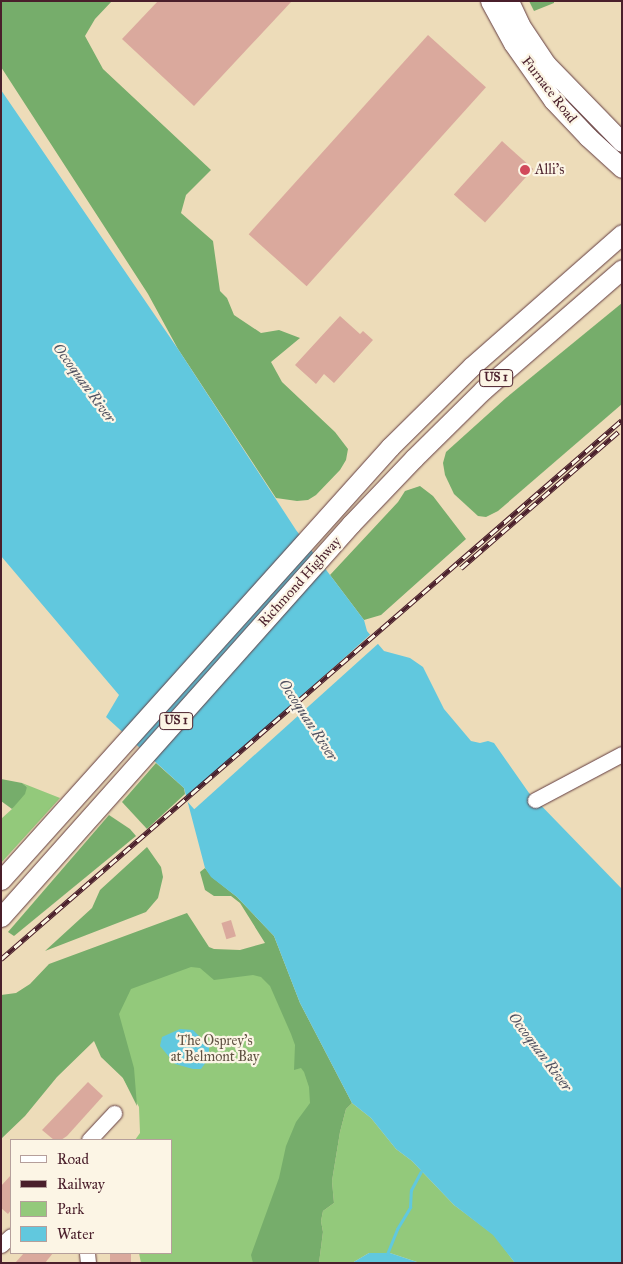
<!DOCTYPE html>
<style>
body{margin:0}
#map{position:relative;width:623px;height:1264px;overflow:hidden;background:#eddcb9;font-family:"IM FELL Great Primer",serif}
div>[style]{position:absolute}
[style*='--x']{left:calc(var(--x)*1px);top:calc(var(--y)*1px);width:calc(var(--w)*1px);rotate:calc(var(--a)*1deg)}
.green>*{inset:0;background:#93c97b}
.forest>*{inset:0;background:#76ad6b}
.water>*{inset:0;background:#61c8de}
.pier>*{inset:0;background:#eddcb9;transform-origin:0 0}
.stream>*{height:3px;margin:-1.5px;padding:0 1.5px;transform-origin:1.5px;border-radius:1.5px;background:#61c8de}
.building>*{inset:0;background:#daa99d;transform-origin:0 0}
.roads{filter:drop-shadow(0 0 1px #623b40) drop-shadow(0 0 1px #623b40)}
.minor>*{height:15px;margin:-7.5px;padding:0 7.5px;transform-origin:7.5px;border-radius:7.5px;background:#fff}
.major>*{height:19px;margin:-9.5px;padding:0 9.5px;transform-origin:9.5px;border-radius:9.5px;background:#fff}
.rail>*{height:5px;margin-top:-2.5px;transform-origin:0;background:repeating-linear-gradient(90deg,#fcf5e5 0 9px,#4a1f2b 0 18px);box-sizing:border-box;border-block:1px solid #4a1f2b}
.dots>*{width:14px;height:14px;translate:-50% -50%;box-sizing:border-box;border:2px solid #fcf5e5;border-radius:50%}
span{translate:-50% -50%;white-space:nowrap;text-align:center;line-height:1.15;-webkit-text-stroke:4.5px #fcf5e5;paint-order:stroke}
.shield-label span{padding:1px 4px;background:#fcf5e5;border:1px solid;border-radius:4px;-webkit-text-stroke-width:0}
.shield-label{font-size:12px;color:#4a1f2b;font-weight:700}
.street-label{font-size:14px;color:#4a1f2b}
.poi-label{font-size:14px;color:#4a1f2b}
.left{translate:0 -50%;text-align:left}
.park-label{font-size:14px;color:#605243}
.water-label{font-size:15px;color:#515261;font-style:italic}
.frame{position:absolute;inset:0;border:2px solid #4a1f2b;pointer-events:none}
.legend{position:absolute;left:10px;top:1139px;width:162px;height:115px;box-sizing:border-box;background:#fcf5e5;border:1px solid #b59f9b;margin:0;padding:6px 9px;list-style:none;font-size:15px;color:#4a1f2b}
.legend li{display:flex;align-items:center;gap:10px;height:25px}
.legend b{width:25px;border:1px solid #b59f9b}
</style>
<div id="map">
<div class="green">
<div style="clip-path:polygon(22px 783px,60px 798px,1px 863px,1px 819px,12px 809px,27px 787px)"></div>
<div style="clip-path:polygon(158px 947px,258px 959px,325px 1065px,294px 1263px,141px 1263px,139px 1253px,171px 1253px,171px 1140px,135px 1140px,140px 1133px,139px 1107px,117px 1067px,120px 981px)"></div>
<div style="clip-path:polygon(352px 1103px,371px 1118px,396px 1149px,412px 1161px,454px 1205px,494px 1235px,515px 1263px,420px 1263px,390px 1253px,369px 1253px,352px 1263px,319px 1263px,323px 1232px,321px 1221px,323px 1211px,334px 1203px,332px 1181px,340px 1132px,346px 1109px)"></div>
</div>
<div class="forest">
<div style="clip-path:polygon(1px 1px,112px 1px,95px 19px,85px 36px,103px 69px,211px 170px,186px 195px,181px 213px,213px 241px,220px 291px,227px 298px,234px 315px,261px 333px,279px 330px,300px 338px,271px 362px,282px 382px,335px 432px,348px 449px,346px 460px,340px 470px,316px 495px,308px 500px,297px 501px,276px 498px,178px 349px,148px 294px,1px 67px)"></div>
<div style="clip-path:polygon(529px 1px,554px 1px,554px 3px,534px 11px)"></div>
<div style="clip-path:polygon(622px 303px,622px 404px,498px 511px,486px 517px,478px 516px,454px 494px,445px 475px,443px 463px,446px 452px,506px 398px)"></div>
<div style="clip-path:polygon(420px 486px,433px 496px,466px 539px,381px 615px,364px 620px,330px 575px,398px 502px,405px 491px)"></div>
<div style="clip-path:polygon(156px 763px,184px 788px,185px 794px,147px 829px,122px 802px)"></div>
<div style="clip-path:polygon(1px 779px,22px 783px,27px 787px,25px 794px,12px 809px,1px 801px)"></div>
<div style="clip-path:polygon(109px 815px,130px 829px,136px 836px,14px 936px,8px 932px)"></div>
<div style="clip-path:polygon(147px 847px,161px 867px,163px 877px,158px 898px,146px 912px,45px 951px,92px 908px,100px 890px)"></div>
<div style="clip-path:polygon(205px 868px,213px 878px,237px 897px,274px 936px,300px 1003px,352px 1103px,346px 1109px,340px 1132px,332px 1181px,334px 1203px,323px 1211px,321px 1221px,323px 1232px,319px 1263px,253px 1263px,251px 1255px,279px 1178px,286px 1146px,296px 1122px,310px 1103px,309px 1087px,304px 1072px,301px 1068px,294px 1070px,295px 1045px,291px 1034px,270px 986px,261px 977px,253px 975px,214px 980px,200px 968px,191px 967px,131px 989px,119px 1014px,134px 1068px,137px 1106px,123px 1078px,101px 1057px,94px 1041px,57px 1077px,25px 1116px,1px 1139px,1px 995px,16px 993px,30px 984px,49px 964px,187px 913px,209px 947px,214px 949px,240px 950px,265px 943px,240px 903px,231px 896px,214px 896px,205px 890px,200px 872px)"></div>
</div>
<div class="water">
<div style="clip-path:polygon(1px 90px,178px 349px,296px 530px,364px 620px,367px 631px,384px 651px,410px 658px,423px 667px,444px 709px,471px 741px,480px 743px,488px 741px,494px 743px,529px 793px,622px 889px,622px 1263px,515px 1263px,493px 1235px,454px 1205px,412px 1161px,396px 1149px,371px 1118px,352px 1103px,300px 1003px,274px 936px,237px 897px,211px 877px,205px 868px,184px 788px,106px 717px,119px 695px,1px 556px)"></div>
<div style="clip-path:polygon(180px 1029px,193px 1030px,209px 1046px,209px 1058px,201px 1069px,193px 1069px,175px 1064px,160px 1046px,162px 1037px)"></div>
<div style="clip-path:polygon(369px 1253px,390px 1253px,420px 1263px,352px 1263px)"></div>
</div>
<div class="pier">
<div style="left:372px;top:633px;width:12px;height:250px;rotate:48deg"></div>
</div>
<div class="stream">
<div style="--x:387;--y:1254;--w:27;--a:-68"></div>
<div style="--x:397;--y:1229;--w:26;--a:-59"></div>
<div style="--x:410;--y:1207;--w:17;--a:-87"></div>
<div style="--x:411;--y:1190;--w:21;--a:-62"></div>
</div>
<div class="building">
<div style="clip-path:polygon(158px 1px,292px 1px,194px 106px,122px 39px)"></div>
<div style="left:428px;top:35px;width:78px;height:268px;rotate:42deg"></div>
<div style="left:502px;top:141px;width:42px;height:72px;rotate:42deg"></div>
<div style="clip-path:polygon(340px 316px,360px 334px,363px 331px,373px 340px,334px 383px,324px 374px,316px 384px,295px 365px)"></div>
<div style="left:231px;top:920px;width:17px;height:10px;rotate:73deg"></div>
<div style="clip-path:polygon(88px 1082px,103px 1096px,67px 1136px,61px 1140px,54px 1140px,42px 1130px)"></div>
<div style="clip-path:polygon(11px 1175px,11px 1210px,8px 1214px,1px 1208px,1px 1186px)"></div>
<div style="clip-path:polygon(24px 1253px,53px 1253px,45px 1263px,15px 1263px)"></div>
<div style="left:110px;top:1253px;width:21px;height:10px"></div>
</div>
<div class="roads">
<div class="minor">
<div style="--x:535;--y:800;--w:98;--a:-27.9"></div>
<div style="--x:89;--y:1140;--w:37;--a:-47"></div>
<div style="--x:1;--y:1245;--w:13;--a:-42"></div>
<div style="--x:87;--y:1253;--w:10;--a:84"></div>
</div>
<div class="major">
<div style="--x:490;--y:1;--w:48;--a:61.3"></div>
<div style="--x:513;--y:43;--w:70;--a:54.9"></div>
<div style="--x:553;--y:100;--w:51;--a:46.6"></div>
<div style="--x:588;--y:137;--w:46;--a:42.4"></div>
<div style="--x:509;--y:1;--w:26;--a:65"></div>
<div style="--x:520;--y:25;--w:47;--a:56.3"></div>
<div style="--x:546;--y:64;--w:109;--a:45.7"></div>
<div style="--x:1;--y:880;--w:582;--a:-48.06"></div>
<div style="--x:390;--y:447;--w:115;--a:-44.6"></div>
<div style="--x:472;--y:366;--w:200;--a:-41.3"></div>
<div style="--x:1;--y:917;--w:526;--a:-48.31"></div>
<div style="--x:351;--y:524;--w:91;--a:-46.3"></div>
<div style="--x:414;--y:458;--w:97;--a:-44.6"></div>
<div style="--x:483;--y:390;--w:184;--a:-41"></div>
</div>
</div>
<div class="rail">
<div style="--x:461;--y:568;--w:208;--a:-40.9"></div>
<div style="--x:1;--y:959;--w:822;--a:-40.96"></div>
</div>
<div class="dots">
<div style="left:525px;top:170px;background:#d1495b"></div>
</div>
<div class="shield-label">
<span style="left:496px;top:378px">US 1</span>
<span style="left:176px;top:721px">US 1</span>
</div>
<div class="street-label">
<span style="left:549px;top:90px;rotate:52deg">Furnace Road</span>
<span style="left:300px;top:582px;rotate:-48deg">Richmond Highway</span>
</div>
<div class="poi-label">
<span class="left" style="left:535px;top:170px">Alli's</span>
</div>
<div class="park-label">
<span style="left:215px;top:1049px">The Osprey's<br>at Belmont Bay</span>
</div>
<div class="water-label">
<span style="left:84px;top:383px;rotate:54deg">Occoquan River</span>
<span style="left:308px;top:720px;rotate:57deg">Occoquan River</span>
<span style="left:540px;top:1052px;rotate:53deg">Occoquan River</span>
</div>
<div class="frame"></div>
<ul class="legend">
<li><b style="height:6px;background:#fff"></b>Road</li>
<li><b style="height:6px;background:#4a1f2b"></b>Railway</li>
<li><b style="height:14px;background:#93c97b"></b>Park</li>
<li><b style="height:14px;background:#61c8de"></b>Water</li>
</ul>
</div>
